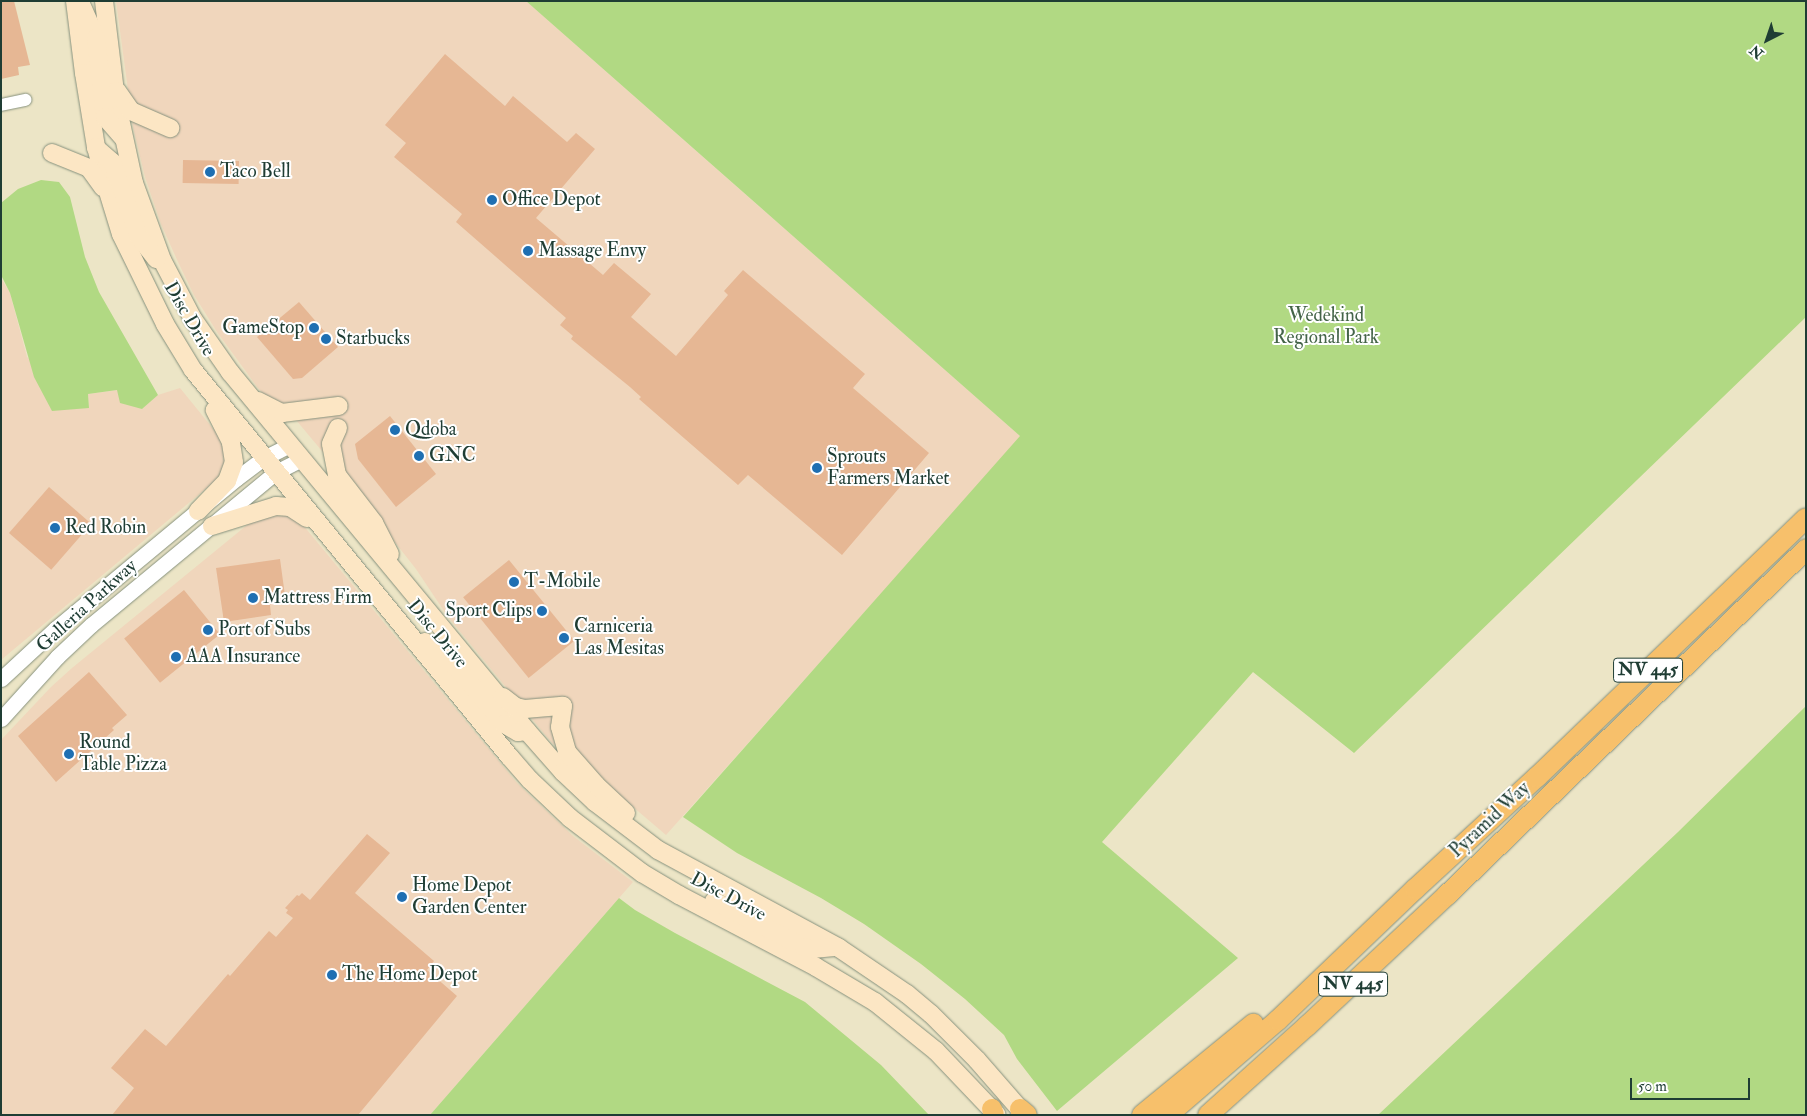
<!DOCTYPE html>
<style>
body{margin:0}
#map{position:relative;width:1807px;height:1116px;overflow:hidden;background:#ece5c6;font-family:"IM FELL Double Pica",serif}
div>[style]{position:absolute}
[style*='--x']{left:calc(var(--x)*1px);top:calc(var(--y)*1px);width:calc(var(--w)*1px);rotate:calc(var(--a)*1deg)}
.built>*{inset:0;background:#f0d6bc}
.green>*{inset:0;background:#b1d983}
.building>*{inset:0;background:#e6b794;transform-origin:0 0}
.roads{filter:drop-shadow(0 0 1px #86917d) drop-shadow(0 0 1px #86917d)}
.minor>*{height:12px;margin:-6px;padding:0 6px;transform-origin:6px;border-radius:6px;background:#fff}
.tertiary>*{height:15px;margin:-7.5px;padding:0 7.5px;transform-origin:7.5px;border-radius:7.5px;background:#fff}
.secondary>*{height:18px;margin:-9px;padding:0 9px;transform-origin:9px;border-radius:9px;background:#fce6c4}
.primary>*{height:20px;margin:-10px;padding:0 10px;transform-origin:10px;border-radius:10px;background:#f7c06b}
.dots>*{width:14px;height:14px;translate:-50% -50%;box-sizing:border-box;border:2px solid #fff;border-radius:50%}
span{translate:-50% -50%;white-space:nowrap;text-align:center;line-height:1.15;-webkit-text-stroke:4px #fff;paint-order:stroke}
.shield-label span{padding:1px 4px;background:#fff;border:1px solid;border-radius:4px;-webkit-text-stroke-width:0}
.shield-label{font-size:18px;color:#1f3d34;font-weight:700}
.poi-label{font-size:19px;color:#1f3d34}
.left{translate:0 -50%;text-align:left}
.right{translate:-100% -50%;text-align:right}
.park-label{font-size:19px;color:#446448}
.street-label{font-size:19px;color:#1f3d34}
.frame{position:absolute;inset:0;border:2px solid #1f3d34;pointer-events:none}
.north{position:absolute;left:1742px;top:15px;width:50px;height:50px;-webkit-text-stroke:4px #fff;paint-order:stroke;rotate:221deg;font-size:14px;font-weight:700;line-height:20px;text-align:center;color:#1f3d34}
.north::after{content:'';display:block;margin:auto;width:18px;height:22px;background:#1f3d34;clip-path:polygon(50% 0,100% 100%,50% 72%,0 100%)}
.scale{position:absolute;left:1630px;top:1078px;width:120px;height:22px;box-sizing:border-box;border:2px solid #1f3d34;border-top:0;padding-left:6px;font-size:15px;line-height:18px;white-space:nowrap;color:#1f3d34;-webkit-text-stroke:4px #fff;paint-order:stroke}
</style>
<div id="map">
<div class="built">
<div style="clip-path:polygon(116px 1px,526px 1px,1021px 437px,666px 835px,605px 783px,552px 743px,448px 617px,416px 569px,342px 475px,286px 408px,272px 403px,258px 388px,217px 332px,194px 295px,178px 262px,161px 224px,145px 177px,133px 127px)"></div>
<div style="clip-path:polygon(1px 278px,10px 293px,27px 357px,89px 408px,88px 394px,118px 390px,142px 409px,158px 395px,180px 388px,215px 431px,229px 453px,221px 476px,1px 660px)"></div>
<div style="clip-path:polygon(278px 511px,298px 519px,517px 783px,573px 836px,633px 882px,430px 1115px,1px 1115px,1px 740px,51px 687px,72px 668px,252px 521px)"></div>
</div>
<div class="green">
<div style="clip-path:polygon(526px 1px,1806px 1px,1806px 317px,1354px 753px,1253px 672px,1102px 842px,1238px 958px,1057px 1111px,1017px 1059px,1004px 1035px,965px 999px,921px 964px,864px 924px,821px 898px,737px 853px,683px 817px,1020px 436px)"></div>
<div style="clip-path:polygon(41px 180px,59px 182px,70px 197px,85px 257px,99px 292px,158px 395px,142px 409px,120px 403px,117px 390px,88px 394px,89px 408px,52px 411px,34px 377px,10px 293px,1px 275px,1px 203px,18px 189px)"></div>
<div style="clip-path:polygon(1806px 706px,1806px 1115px,1378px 1115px,1678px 832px)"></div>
<div style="clip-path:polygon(619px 898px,635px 910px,675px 933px,805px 1002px,881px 1065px,929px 1115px,430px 1115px)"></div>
</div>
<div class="building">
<div style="clip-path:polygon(1px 1px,14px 1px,30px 65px,18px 67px,19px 75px,1px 79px)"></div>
<div style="clip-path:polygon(445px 54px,505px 106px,513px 96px,567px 142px,576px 133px,595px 149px,536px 218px,603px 275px,614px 263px,651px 294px,631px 317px,676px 356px,728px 295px,724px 291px,743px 270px,865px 374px,853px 388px,929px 453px,842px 555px,748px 475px,738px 485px,639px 399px,641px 397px,630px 387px,571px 339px,573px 336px,560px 325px,566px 318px,456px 222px,462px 214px,394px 157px,406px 143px,385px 125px)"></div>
<div style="left:183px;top:160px;width:56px;height:23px;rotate:1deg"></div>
<div style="clip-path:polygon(299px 302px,338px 347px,302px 378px,293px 379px,257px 337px)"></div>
<div style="clip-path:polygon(390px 416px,436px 474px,396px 507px,358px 459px,355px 444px)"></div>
<div style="left:49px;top:487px;width:56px;height:61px;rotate:41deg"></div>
<div style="clip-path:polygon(280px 559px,286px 603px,270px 605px,271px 615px,224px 622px,216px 568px)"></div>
<div style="left:509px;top:560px;width:104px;height:59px;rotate:51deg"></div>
<div style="left:184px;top:590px;width:57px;height:77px;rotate:51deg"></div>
<div style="clip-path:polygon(89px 672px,127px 715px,112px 728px,114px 730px,56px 782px,18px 736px)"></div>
<div style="clip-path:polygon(367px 834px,390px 853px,355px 893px,434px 961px,427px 970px,457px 996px,358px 1115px,112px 1115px,134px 1088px,111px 1068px,145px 1029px,166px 1046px,228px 974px,230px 976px,269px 931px,276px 937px,293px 918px,286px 913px,288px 910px,285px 908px,297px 895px,299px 896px,302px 893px,310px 900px)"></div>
</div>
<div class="roads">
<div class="minor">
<div style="--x:1;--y:105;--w:25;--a:-12"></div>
</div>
<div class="tertiary">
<div style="--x:1;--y:679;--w:74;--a:-42.8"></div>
<div style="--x:55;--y:629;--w:236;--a:-39.7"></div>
<div style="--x:237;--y:478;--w:34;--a:-37"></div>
<div style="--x:264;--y:458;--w:29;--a:-27"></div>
<div style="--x:1;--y:719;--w:84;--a:-47.9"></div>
<div style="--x:57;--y:657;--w:47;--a:-43.3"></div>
<div style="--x:91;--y:625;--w:240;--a:-39.6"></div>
<div style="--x:276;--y:472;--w:29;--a:-27"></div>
</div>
<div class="secondary">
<div style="--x:75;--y:1;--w:73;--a:82.9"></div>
<div style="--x:84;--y:73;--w:75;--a:80.8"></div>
<div style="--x:96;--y:147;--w:39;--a:75"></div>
<div style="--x:106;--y:185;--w:51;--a:73"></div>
<div style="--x:121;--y:234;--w:100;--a:63.9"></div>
<div style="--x:165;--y:324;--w:54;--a:58.7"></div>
<div style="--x:193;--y:370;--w:499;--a:50.7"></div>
<div style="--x:509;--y:756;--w:32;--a:49"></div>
<div style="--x:530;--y:780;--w:55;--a:43.5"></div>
<div style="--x:570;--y:818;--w:91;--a:37.4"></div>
<div style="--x:642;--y:873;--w:43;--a:30.7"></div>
<div style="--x:679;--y:895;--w:155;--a:27.7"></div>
<div style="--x:816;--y:967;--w:69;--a:30.7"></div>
<div style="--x:875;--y:1002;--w:78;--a:38.8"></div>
<div style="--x:936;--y:1051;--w:88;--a:46.4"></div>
<div style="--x:104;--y:1;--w:100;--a:83.1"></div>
<div style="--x:116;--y:100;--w:85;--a:77.8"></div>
<div style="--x:134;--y:183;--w:82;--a:70"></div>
<div style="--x:162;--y:260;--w:67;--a:62.3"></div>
<div style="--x:193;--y:319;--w:65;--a:55.1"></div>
<div style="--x:230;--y:372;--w:466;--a:50.4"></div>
<div style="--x:527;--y:731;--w:55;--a:48.7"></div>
<div style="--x:563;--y:772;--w:44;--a:43.2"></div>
<div style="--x:595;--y:802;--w:79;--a:37.3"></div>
<div style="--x:658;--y:850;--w:206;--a:28.4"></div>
<div style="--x:839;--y:948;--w:82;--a:34.1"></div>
<div style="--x:907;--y:994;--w:31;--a:40"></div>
<div style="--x:931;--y:1014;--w:65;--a:45"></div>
<div style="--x:977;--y:1060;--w:73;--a:48.9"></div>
<div style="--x:80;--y:2;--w:39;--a:66"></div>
<div style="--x:96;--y:38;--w:80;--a:83.5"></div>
<div style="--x:105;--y:117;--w:28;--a:49"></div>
<div style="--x:117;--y:91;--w:24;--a:55"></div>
<div style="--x:131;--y:111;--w:43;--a:23.6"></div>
<div style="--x:96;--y:148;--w:21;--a:41"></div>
<div style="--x:112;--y:162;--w:80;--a:70.2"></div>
<div style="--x:139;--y:237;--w:28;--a:52"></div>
<div style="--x:52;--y:153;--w:40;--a:22"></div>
<div style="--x:89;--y:168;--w:24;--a:54"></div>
<div style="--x:258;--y:401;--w:27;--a:27"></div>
<div style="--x:282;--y:413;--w:57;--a:-7"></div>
<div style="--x:338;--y:428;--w:17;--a:114"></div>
<div style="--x:331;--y:444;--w:32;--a:79"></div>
<div style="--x:337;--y:475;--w:61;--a:52.4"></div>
<div style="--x:374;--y:523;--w:35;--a:63"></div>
<div style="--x:198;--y:511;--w:42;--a:-46"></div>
<div style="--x:227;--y:481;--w:20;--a:-70"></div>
<div style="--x:234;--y:462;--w:20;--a:-99"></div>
<div style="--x:231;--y:442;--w:36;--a:-117"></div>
<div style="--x:212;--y:526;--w:67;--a:-17.4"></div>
<div style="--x:276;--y:506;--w:14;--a:4"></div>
<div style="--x:290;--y:507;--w:20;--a:33"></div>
<div style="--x:425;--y:642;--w:40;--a:39"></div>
<div style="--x:456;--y:667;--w:75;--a:49.9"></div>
<div style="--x:504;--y:724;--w:16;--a:30"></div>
<div style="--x:518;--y:732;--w:9;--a:-6"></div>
<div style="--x:503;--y:697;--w:16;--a:38"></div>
<div style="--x:516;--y:707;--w:9;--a:13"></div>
<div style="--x:525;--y:709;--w:38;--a:-5"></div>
<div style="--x:563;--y:706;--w:21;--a:98"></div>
<div style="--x:560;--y:727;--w:26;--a:74"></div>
<div style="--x:567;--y:752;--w:44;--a:48.7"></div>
<div style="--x:596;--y:785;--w:41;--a:43"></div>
<div style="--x:714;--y:901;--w:101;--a:27.1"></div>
<div style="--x:804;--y:947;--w:9;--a:13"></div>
<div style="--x:813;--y:949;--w:24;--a:-5"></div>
</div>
<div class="primary">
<div style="--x:992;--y:1109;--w:6;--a:72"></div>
<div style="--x:1020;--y:1109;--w:9;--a:41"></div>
<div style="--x:1142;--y:1115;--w:144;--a:-39.3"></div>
<div style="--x:1168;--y:1115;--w:145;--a:-40.8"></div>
<div style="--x:1278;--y:1020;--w:190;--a:-43.7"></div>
<div style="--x:1415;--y:889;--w:166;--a:-42.6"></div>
<div style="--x:1537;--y:777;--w:373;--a:-43.9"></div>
<div style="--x:1208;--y:1115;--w:133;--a:-42"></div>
<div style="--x:1307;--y:1026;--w:192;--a:-43.1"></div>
<div style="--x:1447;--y:895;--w:499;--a:-43.9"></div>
</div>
</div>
<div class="dots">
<div style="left:210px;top:172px;background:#1f6fb2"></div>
<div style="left:492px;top:200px;background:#1f6fb2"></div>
<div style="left:528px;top:251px;background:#1f6fb2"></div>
<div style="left:314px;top:328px;background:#1f6fb2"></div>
<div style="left:326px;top:339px;background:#1f6fb2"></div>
<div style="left:395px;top:430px;background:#1f6fb2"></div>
<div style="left:419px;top:456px;background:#1f6fb2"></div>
<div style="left:817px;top:468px;background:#1f6fb2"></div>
<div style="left:55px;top:528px;background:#1f6fb2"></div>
<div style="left:514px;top:582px;background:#1f6fb2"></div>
<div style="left:253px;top:598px;background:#1f6fb2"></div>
<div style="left:542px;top:611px;background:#1f6fb2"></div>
<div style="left:208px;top:630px;background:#1f6fb2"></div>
<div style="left:564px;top:638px;background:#1f6fb2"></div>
<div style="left:176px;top:657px;background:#1f6fb2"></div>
<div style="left:69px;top:754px;background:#1f6fb2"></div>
<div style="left:402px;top:897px;background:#1f6fb2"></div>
<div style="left:332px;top:975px;background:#1f6fb2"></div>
</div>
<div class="shield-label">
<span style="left:1648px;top:670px">NV 445</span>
<span style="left:1353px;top:984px">NV 445</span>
</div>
<div class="poi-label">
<span class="left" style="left:220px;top:172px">Taco Bell</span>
<span class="left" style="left:502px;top:200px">Office Depot</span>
<span class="left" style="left:538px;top:251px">Massage Envy</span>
<span class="right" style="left:304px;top:328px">GameStop</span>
<span class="left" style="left:336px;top:339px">Starbucks</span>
<span class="left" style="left:405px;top:430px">Qdoba</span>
<span class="left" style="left:429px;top:456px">GNC</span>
<span class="left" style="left:827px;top:468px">Sprouts<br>Farmers Market</span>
<span class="left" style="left:65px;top:528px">Red Robin</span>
<span class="left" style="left:524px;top:582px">T-Mobile</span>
<span class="left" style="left:263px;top:598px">Mattress Firm</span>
<span class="right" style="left:532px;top:611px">Sport Clips</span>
<span class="left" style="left:574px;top:638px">Carniceria<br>Las Mesitas</span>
<span class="left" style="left:218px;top:630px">Port of Subs</span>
<span class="left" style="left:186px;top:657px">AAA Insurance</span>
<span class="left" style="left:79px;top:754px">Round<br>Table Pizza</span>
<span class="left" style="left:412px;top:897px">Home Depot<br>Garden Center</span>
<span class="left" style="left:342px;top:975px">The Home Depot</span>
</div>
<div class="park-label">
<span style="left:1326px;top:327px">Wedekind<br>Regional Park</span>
</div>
<div class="street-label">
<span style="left:189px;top:319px;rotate:60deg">Disc Drive</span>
<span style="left:87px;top:606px;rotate:-42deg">Galleria Parkway</span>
<span style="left:437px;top:634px;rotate:50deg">Disc Drive</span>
<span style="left:1490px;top:820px;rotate:-43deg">Pyramid Way</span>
<span style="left:728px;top:897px;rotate:28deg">Disc Drive</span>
</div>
<div class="frame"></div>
<div class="north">N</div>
<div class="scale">50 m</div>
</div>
